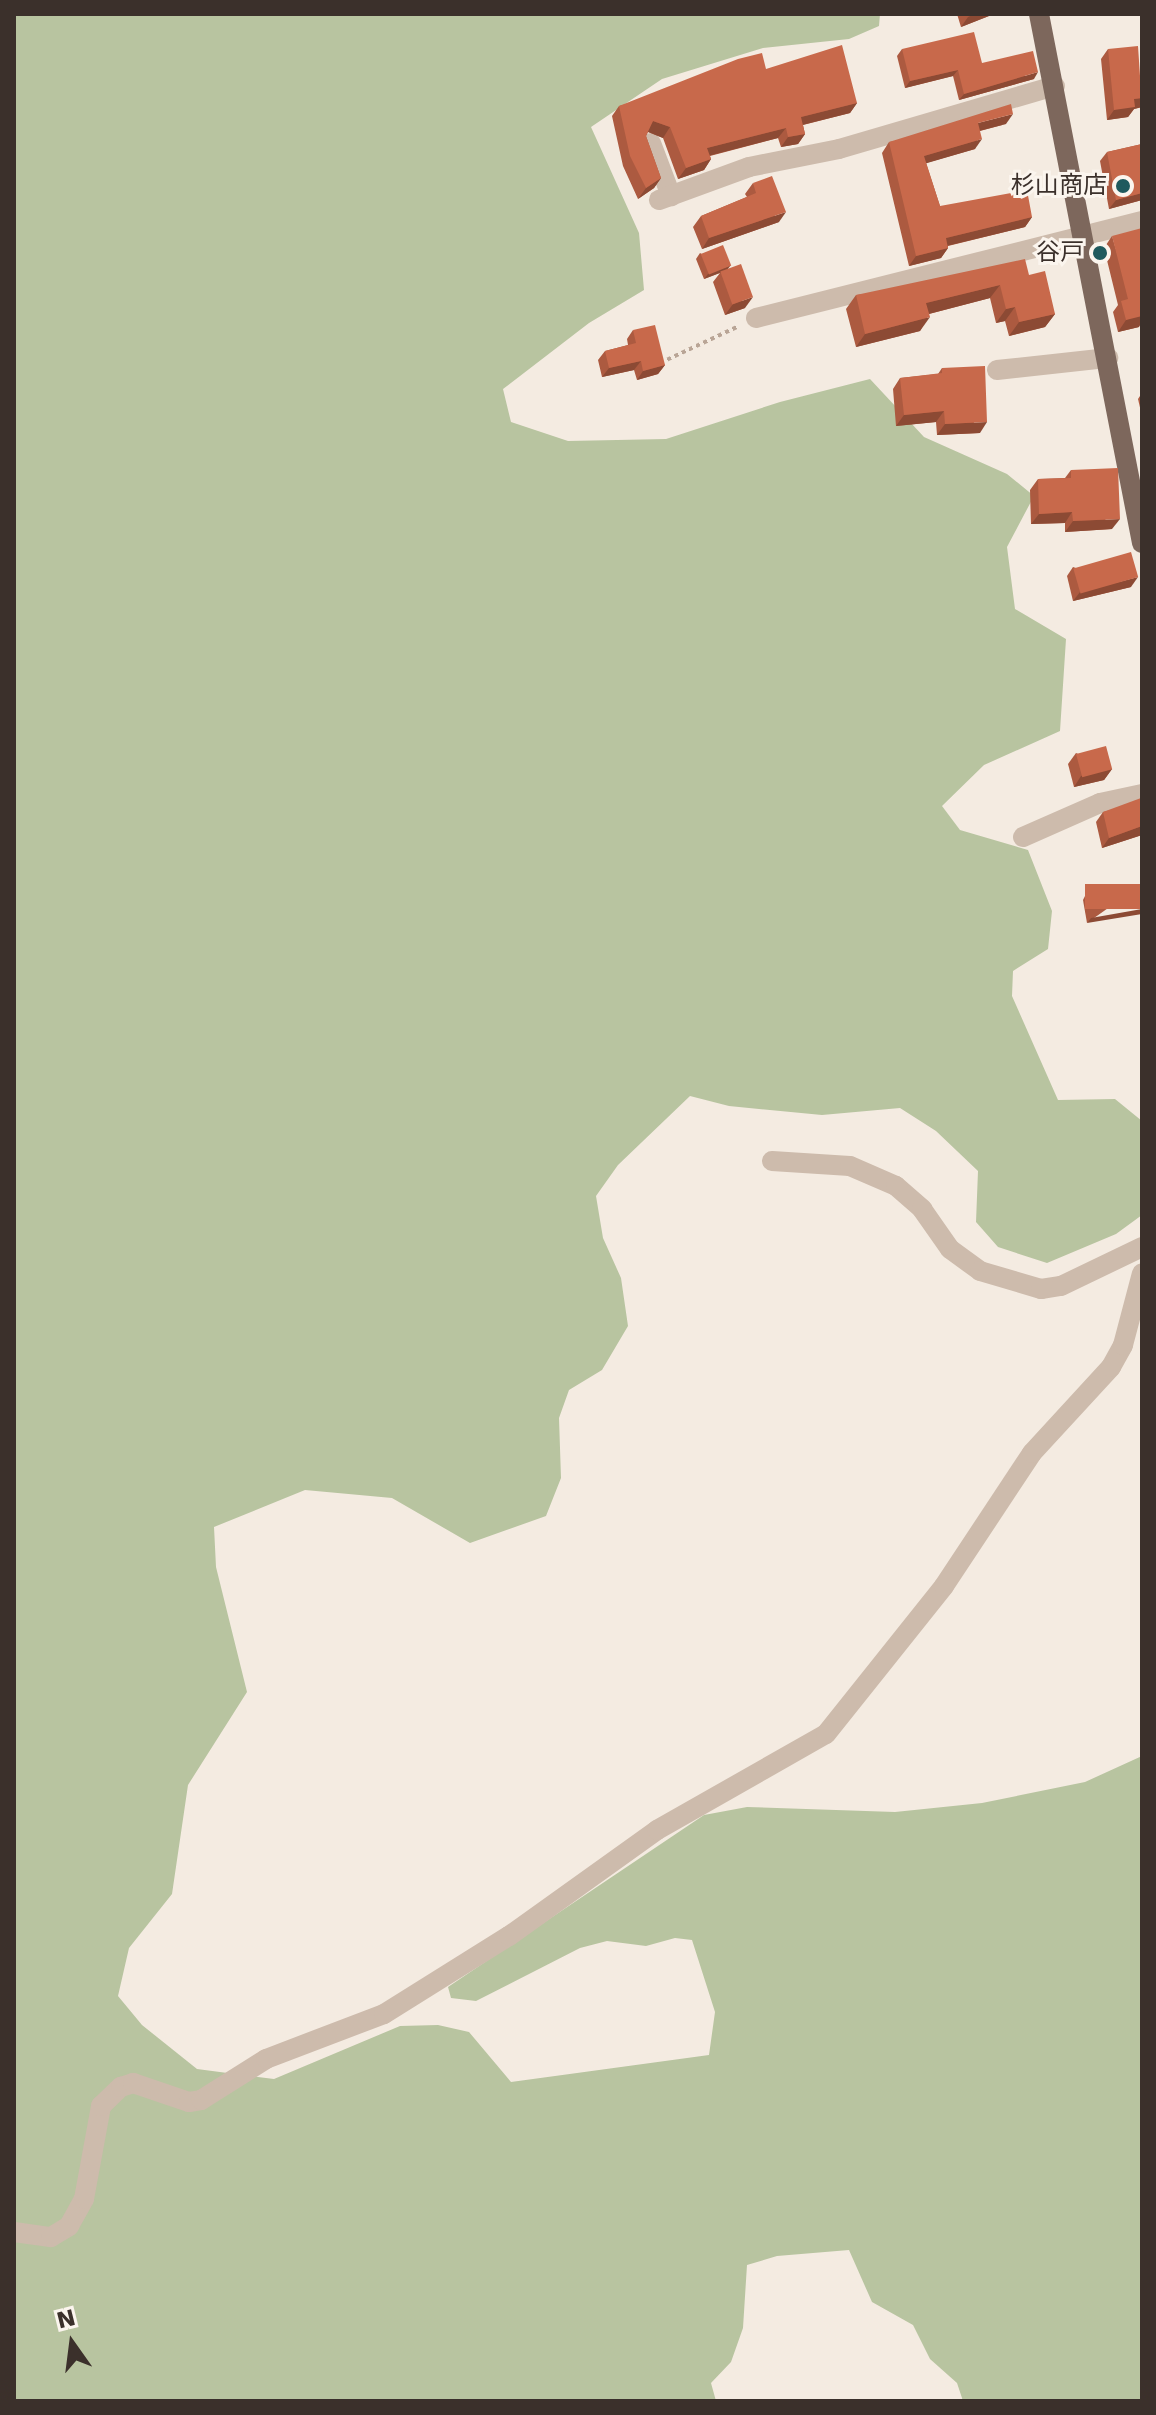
<!DOCTYPE html>
<meta charset="utf-8">
<style>
body{margin:0}
#map{position:relative;width:1156px;height:2415px;overflow:hidden;background:#f4ebe1;font-family:"DejaVu Sans","Noto Sans JP",sans-serif}
div>[style]{position:absolute}
[style*='--x']{left:calc(var(--x)*1px);top:calc(var(--y)*1px);width:calc(var(--w)*1px);rotate:calc(var(--a)*1deg)}
.green>*{inset:0;background:#b8c4a0}
.path>*{height:4px;margin-top:-2px;transform-origin:0;background:repeating-linear-gradient(90deg,#b9a596 0 4px,transparent 0 8px)}
.minor>*{height:20px;margin:-10px;padding:0 10px;transform-origin:10px;border-radius:10px;background:#cdbbac}
.major>*{height:20px;margin:-10px;padding:0 10px;transform-origin:10px;border-radius:10px;background:#7d675c}
.wall>*{inset:0;background:#ac5a40}
.shaded-wall>*{inset:0;background:#8c4a34}
.building>*{inset:0;background:#c8694b;transform-origin:0 0}
.dots>*{width:22px;height:22px;translate:-50% -50%;box-sizing:border-box;border:4px solid #fbf5ee;border-radius:50%}
span{translate:-50% -50%;white-space:nowrap;text-align:center;line-height:1.15;-webkit-text-stroke:6px #fbf5ee;paint-order:stroke}
.poi-label{font-size:24px;color:#3b302b}
.right{translate:-100% -50%;text-align:right}
.frame{position:absolute;inset:0;border:16px solid #3b302b;pointer-events:none}
.north{position:absolute;left:32px;top:2303px;width:80px;height:80px;-webkit-text-stroke:6px #fbf5ee;paint-order:stroke;rotate:346deg;font-size:22px;font-weight:700;line-height:32px;text-align:center;color:#3b302b}
.north::after{content:'';display:block;margin:auto;width:28px;height:36px;background:#3b302b;clip-path:polygon(50% 0,100% 100%,50% 72%,0 100%)}
</style>
<div id="map">
<div class="green">
<div style="clip-path:polygon(14px 14px,880px 14px,879px 26px,849px 39px,763px 48px,662px 79px,591px 127px,639px 233px,644px 290px,589px 323px,503px 389px,511px 422px,568px 441px,666px 439px,780px 402px,870px 379px,924px 437px,1007px 474px,1034px 496px,1007px 547px,1015px 609px,1066px 639px,1060px 731px,984px 765px,942px 806px,960px 830px,1028px 850px,1052px 911px,1048px 949px,1013px 971px,1012px 996px,1058px 1100px,1115px 1099px,1142px 1121px,1142px 1215px,1116px 1234px,1047px 1263px,998px 1247px,976px 1222px,978px 1171px,936px 1131px,900px 1108px,822px 1115px,729px 1106px,690px 1096px,618px 1165px,596px 1196px,603px 1238px,621px 1278px,628px 1326px,602px 1370px,569px 1390px,559px 1418px,561px 1478px,546px 1516px,470px 1543px,392px 1498px,305px 1490px,214px 1527px,216px 1567px,247px 1692px,188px 1785px,172px 1894px,129px 1948px,118px 1996px,142px 2025px,197px 2069px,274px 2079px,400px 2026px,438px 2025px,469px 2032px,511px 2082px,709px 2055px,715px 2012px,692px 1940px,675px 1938px,646px 1946px,607px 1941px,580px 1948px,476px 2001px,451px 1998px,448px 1987px,704px 1815px,747px 1807px,895px 1812px,982px 1803px,1085px 1782px,1142px 1756px,1142px 2401px,963px 2401px,957px 2383px,930px 2359px,913px 2325px,872px 2302px,849px 2250px,777px 2256px,747px 2265px,743px 2328px,731px 2362px,711px 2383px,716px 2401px,14px 2401px)"></div>
</div>
<div class="path">
<div style="--x:660;--y:363;--w:87;--a:-25.1"></div>
</div>
<div class="minor">
<div style="--x:651;--y:143;--w:57;--a:69.3"></div>
<div style="--x:659;--y:200;--w:96;--a:-20.1"></div>
<div style="--x:749;--y:167;--w:92;--a:-11.3"></div>
<div style="--x:839;--y:149;--w:225;--a:-16.3"></div>
<div style="--x:756;--y:318;--w:398;--a:-14.1"></div>
<div style="--x:997;--y:370;--w:112;--a:-6.2"></div>
<div style="--x:1023;--y:837;--w:84;--a:-23.8"></div>
<div style="--x:1100;--y:803;--w:43;--a:-12.1"></div>
<div style="--x:772;--y:1161;--w:78;--a:3.7"></div>
<div style="--x:850;--y:1166;--w:50;--a:23.5"></div>
<div style="--x:896;--y:1186;--w:35;--a:41"></div>
<div style="--x:922;--y:1209;--w:49;--a:55"></div>
<div style="--x:950;--y:1249;--w:37;--a:36"></div>
<div style="--x:980;--y:1271;--w:64;--a:16.4"></div>
<div style="--x:1041;--y:1289;--w:20;--a:-9"></div>
<div style="--x:1061;--y:1286;--w:90;--a:-25.7"></div>
<div style="--x:14;--y:2232;--w:37;--a:8"></div>
<div style="--x:51;--y:2237;--w:21;--a:-31"></div>
<div style="--x:69;--y:2226;--w:31;--a:-61"></div>
<div style="--x:84;--y:2199;--w:95;--a:-79.6"></div>
<div style="--x:101;--y:2106;--w:28;--a:-44"></div>
<div style="--x:121;--y:2087;--w:13;--a:-18"></div>
<div style="--x:133;--y:2083;--w:59;--a:18.7"></div>
<div style="--x:189;--y:2102;--w:12;--a:-9"></div>
<div style="--x:201;--y:2100;--w:77;--a:-32.2"></div>
<div style="--x:266;--y:2059;--w:126;--a:-20.9"></div>
<div style="--x:384;--y:2014;--w:147;--a:-32"></div>
<div style="--x:509;--y:1936;--w:182;--a:-35.6"></div>
<div style="--x:657;--y:1830;--w:194;--a:-29.6"></div>
<div style="--x:826;--y:1734;--w:189;--a:-51.4"></div>
<div style="--x:944;--y:1586;--w:159;--a:-56.5"></div>
<div style="--x:1032;--y:1453;--w:117;--a:-47.4"></div>
<div style="--x:1111;--y:1367;--w:25;--a:-61"></div>
<div style="--x:1123;--y:1345;--w:74;--a:-75.2"></div>
</div>
<div class="major">
<div style="--x:1039;--y:14;--w:539;--a:78.98"></div>
</div>
<div class="wall">
<div style="clip-path:polygon(957px 14px,994px 14px,961px 27px)"></div>
<div style="clip-path:polygon(902px 49px,982px 63px,1034px 79px,959px 100px,953px 76px,905px 88px,897px 56px)"></div>
<div style="clip-path:polygon(1108px 49px,1140px 76px,1142px 76px,1142px 107px,1134px 109px,1128px 117px,1107px 120px,1101px 59px)"></div>
<div style="clip-path:polygon(766px 69px,857px 103px,850px 113px,803px 125px,805px 134px,798px 144px,781px 147px,778px 138px,710px 156px,711px 159px,704px 170px,678px 179px,663px 138px,648px 132px,646px 136px,661px 178px,654px 188px,638px 199px,623px 166px,612px 116px,619px 106px)"></div>
<div style="clip-path:polygon(1006px 124px,980px 131px,975px 149px,926px 163px,940px 206px,1032px 217px,1025px 227px,948px 246px,948px 248px,941px 258px,909px 266px,882px 153px,889px 142px)"></div>
<div style="clip-path:polygon(1142px 144px,1142px 200px,1109px 209px,1100px 161px,1107px 152px)"></div>
<div style="clip-path:polygon(753px 183px,779px 222px,702px 249px,693px 227px,701px 216px,747px 197px,745px 194px)"></div>
<div style="clip-path:polygon(1112px 236px,1139px 327px,1118px 332px,1113px 312px,1118px 305px,1104px 248px)"></div>
<div style="clip-path:polygon(700px 253px,728px 269px,745px 308px,725px 315px,713px 282px,720px 273px,704px 279px,696px 259px)"></div>
<div style="clip-path:polygon(1029px 275px,1055px 314px,1045px 327px,1009px 336px,1005px 321px,996px 323px,990px 298px,929px 314px,920px 331px,856px 347px,846px 309px,856px 295px)"></div>
<div style="clip-path:polygon(633px 330px,665px 365px,658px 374px,637px 380px,634px 370px,602px 377px,598px 360px,605px 351px,628px 345px,627px 339px)"></div>
<div style="clip-path:polygon(942px 368px,980px 433px,937px 435px,936px 422px,896px 426px,893px 389px,900px 378px,938px 374px)"></div>
<div style="clip-path:polygon(1142px 393px,1142px 416px,1138px 399px)"></div>
<div style="clip-path:polygon(1071px 470px,1112px 529px,1065px 532px,1065px 523px,1031px 524px,1030px 490px,1038px 479px,1065px 478px)"></div>
<div style="clip-path:polygon(1073px 567px,1131px 587px,1073px 601px,1067px 576px)"></div>
<div style="clip-path:polygon(1076px 753px,1112px 769px,1104px 780px,1074px 787px,1068px 764px)"></div>
<div style="clip-path:polygon(1142px 802px,1142px 835px,1102px 848px,1096px 822px,1103px 812px)"></div>
<div style="clip-path:polygon(1142px 884px,1087px 923px,1083px 900px,1086px 894px)"></div>
</div>
<div class="shaded-wall">
<div style="clip-path:polygon(975px 14px,994px 14px,961px 27px,968px 17px)"></div>
<div style="clip-path:polygon(958px 70px,953px 76px,905px 88px,910px 81px)"></div>
<div style="clip-path:polygon(1038px 72px,1034px 79px,959px 100px,964px 94px)"></div>
<div style="clip-path:polygon(1142px 98px,1142px 107px,1134px 109px,1128px 117px,1107px 120px,1114px 110px,1134px 99px)"></div>
<div style="clip-path:polygon(857px 103px,850px 113px,794px 127px,801px 117px)"></div>
<div style="clip-path:polygon(1013px 114px,1006px 124px,971px 133px,978px 123px)"></div>
<div style="clip-path:polygon(653px 121px,670px 127px,663px 138px,646px 131px)"></div>
<div style="clip-path:polygon(786px 128px,778px 138px,700px 158px,707px 148px)"></div>
<div style="clip-path:polygon(805px 134px,798px 144px,781px 147px,788px 137px)"></div>
<div style="clip-path:polygon(982px 139px,975px 149px,917px 166px,924px 156px)"></div>
<div style="clip-path:polygon(711px 159px,704px 170px,678px 179px,686px 168px)"></div>
<div style="clip-path:polygon(661px 178px,654px 188px,638px 199px,646px 188px)"></div>
<div style="clip-path:polygon(1142px 193px,1142px 200px,1109px 209px,1116px 200px)"></div>
<div style="clip-path:polygon(786px 212px,779px 222px,702px 249px,709px 238px)"></div>
<div style="clip-path:polygon(1032px 217px,1025px 227px,938px 248px,946px 238px)"></div>
<div style="clip-path:polygon(948px 248px,941px 258px,909px 266px,916px 256px)"></div>
<div style="clip-path:polygon(731px 265px,727px 270px,704px 279px,708px 274px)"></div>
<div style="clip-path:polygon(1000px 285px,990px 298px,917px 317px,926px 303px)"></div>
<div style="clip-path:polygon(753px 297px,745px 308px,725px 315px,733px 304px)"></div>
<div style="clip-path:polygon(1015px 307px,1005px 321px,996px 323px,1006px 309px)"></div>
<div style="clip-path:polygon(1142px 312px,1142px 322px,1139px 327px,1118px 332px,1126px 320px)"></div>
<div style="clip-path:polygon(1055px 314px,1045px 327px,1009px 336px,1019px 322px)"></div>
<div style="clip-path:polygon(930px 317px,920px 331px,856px 347px,865px 334px)"></div>
<div style="clip-path:polygon(641px 361px,634px 370px,602px 377px,609px 368px)"></div>
<div style="clip-path:polygon(665px 365px,658px 374px,637px 380px,643px 371px)"></div>
<div style="clip-path:polygon(944px 411px,936px 422px,896px 426px,904px 415px)"></div>
<div style="clip-path:polygon(987px 422px,980px 433px,937px 435px,945px 424px)"></div>
<div style="clip-path:polygon(1072px 512px,1065px 523px,1031px 524px,1039px 514px)"></div>
<div style="clip-path:polygon(1120px 519px,1112px 529px,1065px 532px,1073px 521px)"></div>
<div style="clip-path:polygon(1138px 577px,1131px 587px,1073px 601px,1080px 592px)"></div>
<div style="clip-path:polygon(1112px 769px,1104px 780px,1074px 787px,1081px 776px)"></div>
<div style="clip-path:polygon(1142px 826px,1142px 835px,1102px 848px,1109px 838px)"></div>
<div style="clip-path:polygon(1142px 909px,1142px 914px,1087px 923px,1091px 918px)"></div>
</div>
<div class="building">
<div style="clip-path:polygon(974px 32px,982px 63px,1033px 51px,1038px 72px,964px 94px,958px 70px,910px 81px,902px 49px)"></div>
<div style="clip-path:polygon(842px 45px,857px 103px,801px 117px,805px 134px,788px 137px,786px 128px,707px 148px,711px 159px,686px 168px,670px 127px,653px 121px,646px 136px,661px 178px,646px 188px,630px 156px,619px 106px,738px 59px,762px 53px,766px 69px)"></div>
<div style="clip-path:polygon(1138px 46px,1140px 76px,1142px 76px,1142px 98px,1134px 99px,1135px 107px,1114px 110px,1108px 49px)"></div>
<div style="clip-path:polygon(1011px 104px,1013px 114px,978px 123px,982px 139px,924px 156px,940px 206px,1027px 190px,1032px 217px,946px 238px,948px 248px,916px 256px,889px 142px)"></div>
<div style="clip-path:polygon(1142px 144px,1142px 193px,1116px 200px,1107px 152px)"></div>
<div style="clip-path:polygon(772px 176px,786px 212px,709px 238px,701px 216px,756px 193px,753px 183px)"></div>
<div style="clip-path:polygon(1142px 228px,1142px 316px,1126px 320px,1121px 301px,1128px 299px,1112px 236px)"></div>
<div style="left:723px;top:245px;width:22px;height:24px;rotate:68deg"></div>
<div style="clip-path:polygon(1025px 259px,1029px 275px,1045px 271px,1055px 314px,1019px 322px,1015px 307px,1006px 309px,1000px 285px,926px 303px,930px 317px,865px 334px,856px 295px)"></div>
<div style="left:741px;top:264px;width:35px;height:22px;rotate:70deg"></div>
<div style="clip-path:polygon(655px 325px,665px 365px,643px 371px,641px 361px,609px 368px,605px 351px,636px 343px,633px 330px)"></div>
<div style="clip-path:polygon(985px 366px,987px 422px,945px 424px,944px 411px,904px 415px,900px 378px,942px 373px,942px 368px)"></div>
<div style="clip-path:polygon(1118px 468px,1120px 519px,1073px 521px,1072px 512px,1039px 514px,1038px 479px,1071px 478px,1071px 470px)"></div>
<div style="left:1131px;top:552px;width:26px;height:60px;rotate:74deg"></div>
<div style="left:1106px;top:746px;width:24px;height:31px;rotate:75deg"></div>
<div style="clip-path:polygon(1141px 798px,1142px 826px,1109px 838px,1103px 812px)"></div>
<div style="left:1142px;top:884px;width:25px;height:57px;rotate:90deg"></div>
</div>
<div class="dots">
<div style="left:1123px;top:186px;background:#1f5a5e"></div>
<div style="left:1100px;top:253px;background:#1f5a5e"></div>
</div>
<div class="poi-label">
<span class="right" style="left:1107px;top:186px">杉山商店</span>
<span class="right" style="left:1084px;top:253px">谷戸</span>
</div>
<div class="frame"></div>
<div class="north">N</div>
</div>
